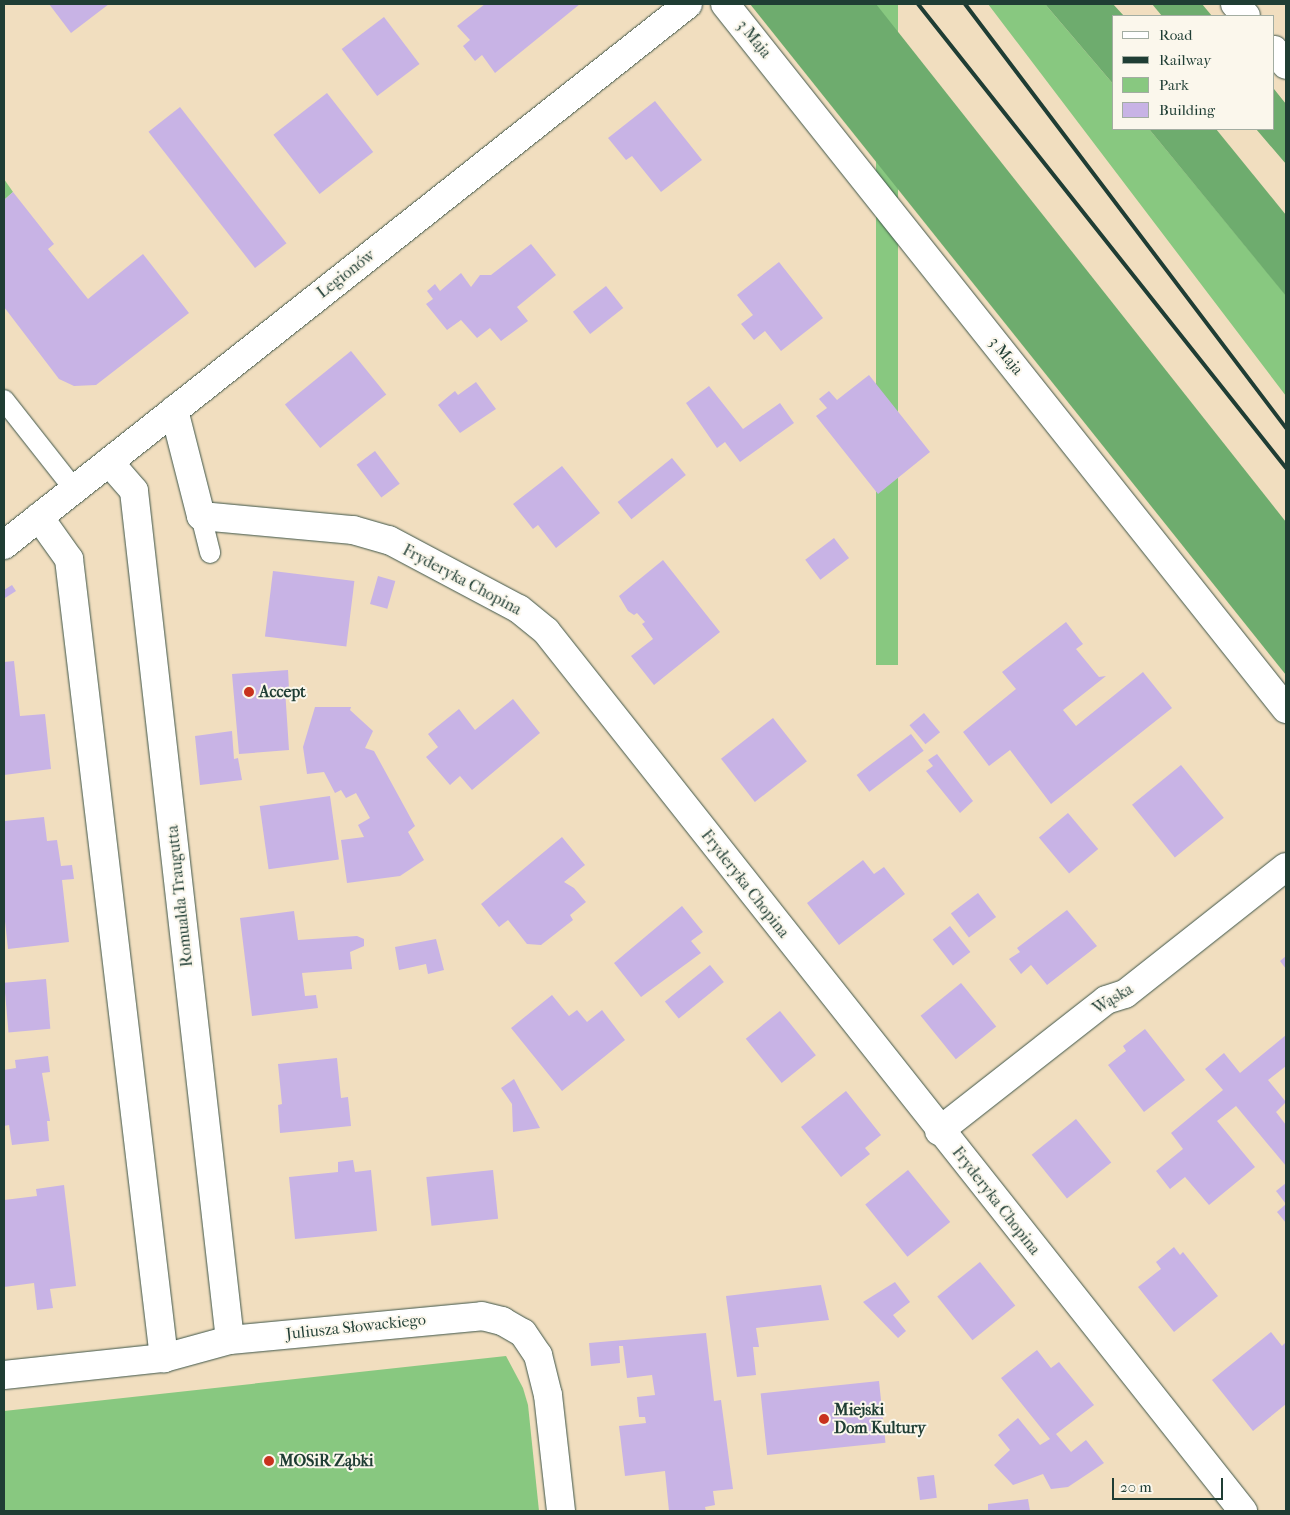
<!DOCTYPE html>
<meta charset="utf-8">
<style>
body{margin:0}
#map{position:relative;width:1290px;height:1515px;overflow:hidden;background:#f1debf;font-family:"IM FELL French Canon",serif}
div>[style]{position:absolute}
[style*='--x']{left:calc(var(--x)*1px);top:calc(var(--y)*1px);width:calc(var(--w)*1px);rotate:calc(var(--a)*1deg)}
.green>*{inset:0;background:#88c880;transform-origin:0 0}
.forest>*{inset:0;background:#6eac6e}
.building>*{inset:0;background:#c8b3e5;transform-origin:0 0}
.roads{filter:drop-shadow(0 0 1px #3e5549) drop-shadow(0 0 1px #3e5549)}
.service>*{height:20px;margin:-10px;padding:0 10px;transform-origin:10px;border-radius:10px;background:#fff}
.minor>*{height:28px;margin:-14px;padding:0 14px;transform-origin:14px;border-radius:14px;background:#fff}
.tertiary>*{height:28px;margin:-14px;padding:0 14px;transform-origin:14px;border-radius:14px;background:#fff}
.rail>*{height:4px;margin:-2px;padding:0 2px;transform-origin:2px;border-radius:2px;background:#1f3d34}
.dots>*{width:14px;height:14px;translate:-50% -50%;box-sizing:border-box;border:2px solid #fbf7ec;border-radius:50%}
span{translate:-50% -50%;white-space:nowrap;text-align:center;line-height:1.15;-webkit-text-stroke:4px #fbf7ec;paint-order:stroke}
.street-label{font-size:16px;color:#1f3d34}
.poi-label{font-size:16px;color:#1f3d34;font-weight:700}
.left{translate:0 -50%;text-align:left}
.frame{position:absolute;inset:0;border:5px solid #1f3d34;pointer-events:none}
.legend{position:absolute;left:1112px;top:15px;width:162px;height:115px;box-sizing:border-box;background:#fbf7ec;border:1px solid #a3ada2;margin:0;padding:6px 9px;list-style:none;font-size:15px;color:#1f3d34}
.legend li{display:flex;align-items:center;gap:10px;height:25px}
.legend b{width:25px;border:1px solid #a3ada2}
.scale{position:absolute;left:1112px;top:1478px;width:111px;height:22px;box-sizing:border-box;border:2px solid #1f3d34;border-top:0;padding-left:6px;font-size:15px;line-height:18px;white-space:nowrap;color:#1f3d34;-webkit-text-stroke:4px #fbf7ec;paint-order:stroke}
</style>
<div id="map">
<div class="green">
<div style="left:876px;top:4px;width:22px;height:661px"></div>
<div style="clip-path:polygon(988px 4px,1045px 4px,1114px 85px,1114px 129px,1149px 129px,1285px 294px,1286px 396px)"></div>
<div style="clip-path:polygon(4px 179px,13px 192px,4px 200px)"></div>
<div style="clip-path:polygon(506px 1356px,523px 1388px,528px 1405px,539px 1511px,4px 1511px,4px 1411px)"></div>
</div>
<div class="forest">
<div style="clip-path:polygon(750px 4px,876px 4px,1286px 522px,1286px 675px)"></div>
<div style="clip-path:polygon(1045px 4px,1113px 4px,1124px 16px,1114px 16px,1114px 85px)"></div>
<div style="clip-path:polygon(1152px 4px,1202px 4px,1212px 16px,1162px 16px)"></div>
<div style="clip-path:polygon(1274px 89px,1286px 104px,1286px 164px,1256px 129px,1274px 129px)"></div>
<div style="clip-path:polygon(1149px 129px,1216px 129px,1286px 215px,1286px 296px)"></div>
</div>
<div class="building">
<div style="clip-path:polygon(49px 4px,109px 4px,71px 33px)"></div>
<div style="clip-path:polygon(485px 4px,580px 4px,495px 73px,482px 55px,475px 61px,463px 46px,470px 40px,457px 26px)"></div>
<div style="left:384px;top:17px;width:59px;height:53px;rotate:53deg"></div>
<div style="left:327px;top:93px;width:75px;height:68px;rotate:52deg"></div>
<div style="clip-path:polygon(655px 101px,702px 160px,661px 192px,632px 156px,626px 160px,608px 138px)"></div>
<div style="left:180px;top:107px;width:173px;height:40px;rotate:52deg"></div>
<div style="clip-path:polygon(13px 192px,54px 244px,48px 249px,88px 299px,143px 254px,189px 313px,96px 385px,74px 386px,59px 379px,4px 307px,4px 200px)"></div>
<div style="clip-path:polygon(531px 244px,556px 275px,517px 307px,528px 321px,501px 341px,490px 328px,477px 338px,461px 320px,447px 330px,426px 304px,433px 299px,427px 291px,435px 284px,440px 291px,461px 273px,471px 287px,480px 275px,491px 275px)"></div>
<div style="clip-path:polygon(779px 262px,823px 318px,781px 351px,765px 331px,754px 340px,741px 324px,753px 315px,737px 295px)"></div>
<div style="left:606px;top:286px;width:28px;height:42px;rotate:52deg"></div>
<div style="left:351px;top:351px;width:56px;height:85px;rotate:51deg"></div>
<div style="clip-path:polygon(869px 375px,930px 452px,878px 494px,816px 416px,827px 408px,819px 399px,829px 391px,837px 400px)"></div>
<div style="clip-path:polygon(476px 382px,496px 409px,460px 433px,438px 405px,455px 391px,458px 395px)"></div>
<div style="clip-path:polygon(709px 386px,743px 429px,780px 403px,794px 423px,740px 462px,725px 442px,717px 448px,686px 403px)"></div>
<div style="left:375px;top:451px;width:41px;height:23px;rotate:53deg"></div>
<div style="left:672px;top:458px;width:22px;height:70px;rotate:51deg"></div>
<div style="clip-path:polygon(562px 466px,600px 513px,556px 548px,538px 525px,533px 529px,513px 504px)"></div>
<div style="left:834px;top:538px;width:25px;height:36px;rotate:53deg"></div>
<div style="clip-path:polygon(663px 560px,720px 632px,654px 685px,631px 656px,653px 639px,642px 624px,645px 622px,637px 613px,634px 615px,628px 611px,619px 596px)"></div>
<div style="left:273px;top:571px;width:82px;height:66px;rotate:7deg"></div>
<div style="left:378px;top:576px;width:18px;height:29px;rotate:16deg"></div>
<div style="clip-path:polygon(12px 585px,16px 591px,5px 598px,4px 590px)"></div>
<div style="clip-path:polygon(1066px 622px,1083px 644px,1076px 649px,1099px 677px,1106px 676px,1063px 710px,1076px 726px,1143px 672px,1172px 708px,1051px 804px,1010px 750px,989px 766px,963px 732px,1016px 689px,1002px 672px)"></div>
<div style="clip-path:polygon(14px 661px,20px 716px,45px 714px,51px 769px,4px 775px,4px 662px)"></div>
<div style="clip-path:polygon(288px 670px,289px 689px,285px 689px,289px 750px,239px 754px,232px 674px)"></div>
<div style="clip-path:polygon(513px 699px,540px 733px,472px 790px,460px 776px,450px 785px,426px 757px,438px 747px,428px 734px,459px 709px,475px 730px)"></div>
<div style="clip-path:polygon(315px 707px,351px 707px,350px 710px,373px 731px,365px 748px,374px 751px,415px 826px,408px 832px,424px 860px,400px 876px,347px 883px,341px 840px,364px 837px,358px 825px,370px 818px,356px 793px,346px 798px,341px 790px,335px 793px,324px 772px,307px 774px,303px 747px)"></div>
<div style="left:924px;top:713px;width:25px;height:19px;rotate:50deg"></div>
<div style="left:773px;top:718px;width:55px;height:66px;rotate:52deg"></div>
<div style="clip-path:polygon(232px 731px,234px 759px,238px 758px,242px 780px,200px 785px,195px 736px)"></div>
<div style="left:911px;top:734px;width:21px;height:68px;rotate:53deg"></div>
<div style="clip-path:polygon(937px 754px,973px 801px,960px 813px,926px 771px,933px 766px,928px 760px)"></div>
<div style="left:1181px;top:765px;width:68px;height:63px;rotate:51deg"></div>
<div style="left:330px;top:796px;width:64px;height:71px;rotate:82deg"></div>
<div style="left:1068px;top:813px;width:47px;height:38px;rotate:50deg"></div>
<div style="clip-path:polygon(44px 817px,47px 841px,57px 840px,61px 866px,72px 865px,74px 879px,62px 880px,69px 942px,8px 949px,4px 912px,4px 821px)"></div>
<div style="clip-path:polygon(562px 837px,585px 865px,564px 882px,574px 888px,586px 902px,570px 915px,573px 920px,541px 945px,527px 944px,508px 920px,499px 927px,481px 904px)"></div>
<div style="clip-path:polygon(863px 860px,874px 874px,884px 867px,905px 894px,839px 945px,807px 903px)"></div>
<div style="left:978px;top:893px;width:30px;height:34px;rotate:53deg"></div>
<div style="clip-path:polygon(682px 906px,703px 932px,691px 941px,701px 953px,641px 997px,614px 963px)"></div>
<div style="clip-path:polygon(1067px 910px,1097px 946px,1047px 985px,1031px 965px,1021px 974px,1009px 959px,1020px 952px,1017px 948px)"></div>
<div style="clip-path:polygon(294px 911px,298px 940px,357px 936px,364px 939px,364px 946px,350px 952px,352px 969px,302px 973px,305px 996px,316px 995px,318px 1008px,252px 1016px,240px 918px)"></div>
<div style="left:950px;top:926px;width:33px;height:22px;rotate:52deg"></div>
<div style="clip-path:polygon(436px 939px,444px 970px,428px 974px,426px 964px,399px 970px,395px 947px)"></div>
<div style="clip-path:polygon(1286px 956px,1286px 969px,1280px 961px)"></div>
<div style="left:710px;top:965px;width:22px;height:58px;rotate:51deg"></div>
<div style="left:46px;top:979px;width:50px;height:42px;rotate:85deg"></div>
<div style="left:961px;top:983px;width:56px;height:52px;rotate:51deg"></div>
<div style="clip-path:polygon(552px 995px,569px 1016px,577px 1010px,587px 1022px,602px 1010px,625px 1040px,562px 1091px,511px 1028px)"></div>
<div style="left:780px;top:1011px;width:57px;height:44px;rotate:51deg"></div>
<div style="clip-path:polygon(1145px 1029px,1185px 1080px,1144px 1112px,1108px 1065px,1126px 1051px,1123px 1046px)"></div>
<div style="clip-path:polygon(1286px 1035px,1286px 1066px,1268px 1080px,1286px 1102px,1276px 1112px,1286px 1125px,1286px 1166px,1236px 1106px,1217px 1121px,1255px 1167px,1209px 1205px,1185px 1177px,1170px 1189px,1156px 1171px,1183px 1149px,1171px 1133px,1223px 1090px,1205px 1069px,1224px 1053px,1240px 1073px)"></div>
<div style="clip-path:polygon(48px 1056px,50px 1072px,42px 1073px,50px 1121px,47px 1121px,49px 1141px,12px 1145px,9px 1125px,4px 1126px,4px 1070px,16px 1068px,15px 1060px)"></div>
<div style="clip-path:polygon(337px 1058px,341px 1098px,348px 1097px,351px 1126px,280px 1133px,278px 1105px,282px 1104px,278px 1064px)"></div>
<div style="clip-path:polygon(514px 1079px,540px 1128px,513px 1132px,512px 1104px,501px 1088px)"></div>
<div style="clip-path:polygon(846px 1091px,881px 1135px,865px 1148px,870px 1154px,841px 1177px,801px 1127px)"></div>
<div style="left:1076px;top:1119px;width:56px;height:57px;rotate:51deg"></div>
<div style="clip-path:polygon(353px 1160px,355px 1172px,371px 1170px,377px 1231px,295px 1239px,289px 1177px,338px 1172px,338px 1162px)"></div>
<div style="left:493px;top:1170px;width:49px;height:67px;rotate:84deg"></div>
<div style="left:908px;top:1170px;width:67px;height:55px;rotate:51deg"></div>
<div style="clip-path:polygon(1286px 1183px,1286px 1204px,1276px 1191px)"></div>
<div style="clip-path:polygon(64px 1185px,76px 1286px,50px 1289px,53px 1308px,37px 1310px,34px 1283px,4px 1287px,4px 1200px,37px 1196px,36px 1189px)"></div>
<div style="clip-path:polygon(1286px 1204px,1286px 1223px,1277px 1212px)"></div>
<div style="clip-path:polygon(1174px 1247px,1180px 1255px,1183px 1252px,1218px 1296px,1174px 1332px,1138px 1287px,1161px 1269px,1156px 1262px)"></div>
<div style="left:980px;top:1262px;width:56px;height:55px;rotate:51deg"></div>
<div style="clip-path:polygon(895px 1282px,910px 1302px,893px 1315px,906px 1331px,898px 1338px,863px 1302px)"></div>
<div style="clip-path:polygon(821px 1285px,829px 1320px,756px 1328px,759px 1347px,753px 1347px,756px 1375px,737px 1377px,726px 1296px)"></div>
<div style="clip-path:polygon(1271px 1332px,1282px 1346px,1286px 1342px,1286px 1404px,1253px 1431px,1212px 1380px)"></div>
<div style="clip-path:polygon(706px 1333px,714px 1401px,721px 1400px,733px 1489px,713px 1491px,715px 1505px,705px 1507px,706px 1511px,669px 1511px,665px 1471px,625px 1476px,619px 1426px,646px 1423px,645px 1417px,639px 1417px,637px 1397px,655px 1395px,652px 1375px,627px 1378px,623px 1346px,619px 1346px,620px 1363px,591px 1366px,589px 1343px)"></div>
<div style="clip-path:polygon(1037px 1350px,1051px 1368px,1059px 1362px,1094px 1405px,1056px 1434px,1071px 1452px,1086px 1440px,1104px 1463px,1068px 1487px,1051px 1489px,1043px 1474px,1013px 1485px,994px 1465px,1010px 1450px,998px 1435px,1018px 1418px,1040px 1445px,1050px 1439px,1001px 1378px)"></div>
<div style="left:879px;top:1381px;width:62px;height:119px;rotate:84deg"></div>
<div style="left:934px;top:1475px;width:23px;height:17px;rotate:83deg"></div>
<div style="clip-path:polygon(1028px 1499px,1030px 1511px,988px 1511px,988px 1504px)"></div>
</div>
<div class="roads">
<div class="service">
<div style="--x:4;--y:400;--w:113;--a:51.8"></div>
<div style="--x:201;--y:516;--w:38;--a:76"></div>
</div>
<div class="minor">
<div style="--x:174;--y:410;--w:109;--a:75.7"></div>
<div style="--x:201;--y:516;--w:153;--a:5.3"></div>
<div style="--x:353;--y:530;--w:37;--a:16"></div>
<div style="--x:389;--y:540;--w:147;--a:28"></div>
<div style="--x:519;--y:609;--w:35;--a:39"></div>
<div style="--x:546;--y:631;--w:1123;--a:51.62"></div>
<div style="--x:109;--y:462;--w:38;--a:49"></div>
<div style="--x:134;--y:491;--w:854;--a:83.55"></div>
<div style="--x:39;--y:517;--w:52;--a:54.5"></div>
<div style="--x:69;--y:559;--w:805;--a:83.22"></div>
<div style="--x:4;--y:545;--w:872;--a:-38.34"></div>
<div style="--x:939;--y:1131;--w:212;--a:-38.1"></div>
<div style="--x:1106;--y:1000;--w:20;--a:-18"></div>
<div style="--x:1125;--y:994;--w:205;--a:-38.3"></div>
<div style="--x:4;--y:1375;--w:161;--a:-6.1"></div>
<div style="--x:164;--y:1358;--w:68;--a:-15.3"></div>
<div style="--x:230;--y:1340;--w:253;--a:-5.4"></div>
<div style="--x:482;--y:1316;--w:21;--a:14"></div>
<div style="--x:502;--y:1321;--w:24;--a:30"></div>
<div style="--x:523;--y:1333;--w:27;--a:56"></div>
<div style="--x:538;--y:1355;--w:41;--a:76"></div>
<div style="--x:548;--y:1395;--w:117;--a:83.6"></div>
</div>
<div class="tertiary">
<div style="--x:725;--y:4;--w:901;--a:51.49"></div>
<div style="--x:1235;--y:4;--w:16;--a:47"></div>
<div style="--x:1274;--y:50;--w:19;--a:51"></div>
</div>
</div>
<div class="rail">
<div style="--x:918;--y:4;--w:592;--a:51.58"></div>
<div style="--x:965;--y:4;--w:532;--a:52.87"></div>
</div>
<div class="dots">
<div style="left:249px;top:692px;background:#c8321e"></div>
<div style="left:824px;top:1419px;background:#c8321e"></div>
<div style="left:269px;top:1461px;background:#c8321e"></div>
</div>
<div class="street-label">
<span style="left:754px;top:39px;rotate:51deg">3 Maja</span>
<span style="left:346px;top:274px;rotate:-38deg">Legionów</span>
<span style="left:1006px;top:356px;rotate:51deg">3 Maja</span>
<span style="left:462px;top:580px;rotate:28deg">Fryderyka Chopina</span>
<span style="left:745px;top:884px;rotate:52deg">Fryderyka Chopina</span>
<span style="left:180px;top:896px;rotate:-96deg">Romualda Traugutta</span>
<span style="left:1113px;top:999px;rotate:-31deg">Wąska</span>
<span style="left:996px;top:1201px;rotate:52deg">Fryderyka Chopina</span>
<span style="left:356px;top:1327px;rotate:-6deg">Juliusza Słowackiego</span>
</div>
<div class="poi-label">
<span class="left" style="left:259px;top:692px">Accept</span>
<span class="left" style="left:834px;top:1419px">Miejski<br>Dom Kultury</span>
<span class="left" style="left:279px;top:1461px">MOSiR Ząbki</span>
</div>
<div class="frame"></div>
<ul class="legend">
<li><b style="height:6px;background:#fff"></b>Road</li>
<li><b style="height:6px;background:#1f3d34"></b>Railway</li>
<li><b style="height:14px;background:#88c880"></b>Park</li>
<li><b style="height:14px;background:#c8b3e5"></b>Building</li>
</ul>
<div class="scale">20 m</div>
</div>
